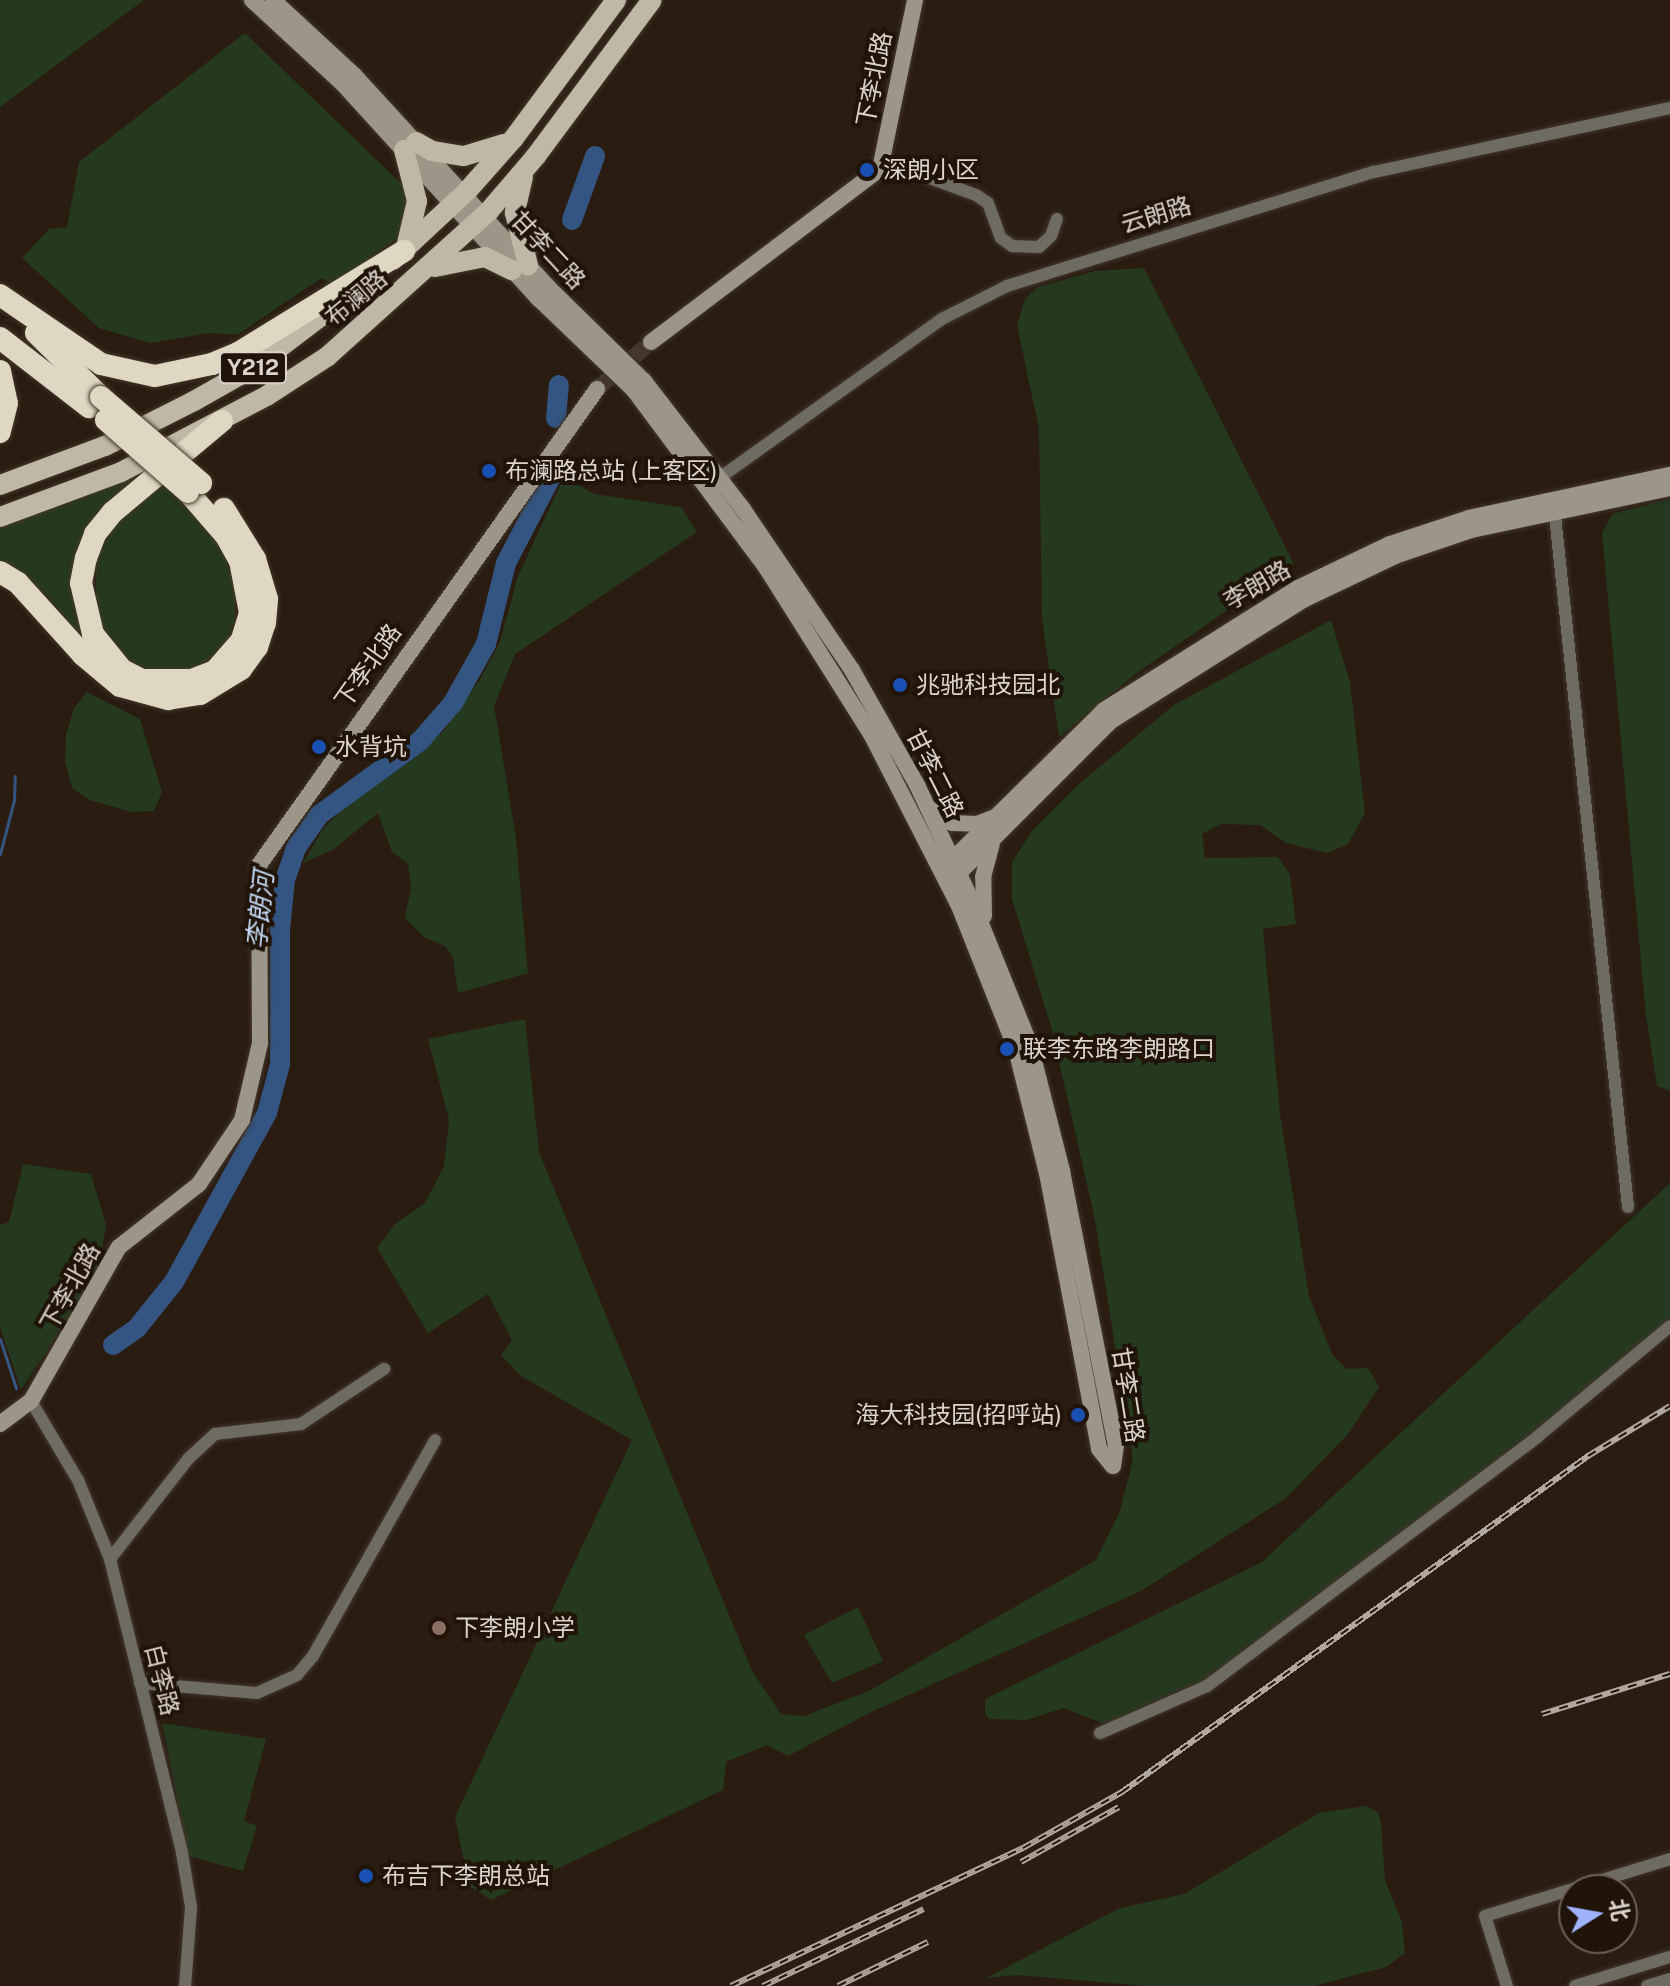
<!DOCTYPE html>
<meta charset="utf-8">
<style>
body{margin:0}
#map{position:relative;width:1670px;height:1986px;overflow:hidden;background:#2a1c11;font-family:"Public Sans","Noto Sans SC",sans-serif}
div>[style]{position:absolute}
[style*='--x']{left:calc(var(--x)*1px);top:calc(var(--y)*1px);width:calc(var(--w)*1px);rotate:calc(var(--a)*1deg)}
.green>*{inset:0;background:#24391f}
.stream>*{height:3px;margin:-1.5px;padding:0 1.5px;transform-origin:1.5px;border-radius:1.5px;background:#345582}
.river>*{height:20px;margin:-10px;padding:0 10px;transform-origin:10px;border-radius:10px;background:#345582}
.secondary-tunnel>*{height:16px;margin-top:-8px;transform-origin:0;background:repeating-linear-gradient(90deg,#45372d 0 16px,transparent 0 24px)}
.roads{filter:drop-shadow(0 0 2px #43362b) drop-shadow(0 0 2px #43362b)}
.street>*{height:12px;margin:-6px;padding:0 6px;transform-origin:6px;border-radius:6px;background:#6e6b63}
.secondary>*{height:16px;margin:-8px;padding:0 8px;transform-origin:8px;border-radius:8px;background:#9c9689}
.primary>*{height:20px;margin:-10px;padding:0 10px;transform-origin:10px;border-radius:10px;background:#bfb8a7}
.highway>*{height:22px;margin:-11px;padding:0 11px;transform-origin:11px;border-radius:11px;background:#dfd7c2}
.rail>*{height:6px;margin-top:-3px;transform-origin:0;background:repeating-linear-gradient(90deg,#201308 0 9px,#b2a79f 0 18px);box-sizing:border-box;border-block:2px solid #b2a79f}
.bridges{filter:drop-shadow(0 0 2px #43362b) drop-shadow(0 0 2px #43362b)}
.highway-bridge>*{height:22px;margin:-11px;padding:0 11px;transform-origin:11px;border-radius:11px;background:#dfd7c2}
.dots>*{width:22px;height:22px;translate:-50% -50%;box-sizing:border-box;border:4px solid #201308;border-radius:50%}
span{translate:-50% -50%;white-space:nowrap;text-align:center;line-height:1.15;-webkit-text-stroke:8px #201308;paint-order:stroke}
.shield-label span{padding:2px 6px;background:#201308;border:2px solid;border-radius:6px;-webkit-text-stroke-width:0}
.shield-label{font-size:22px;color:#ddd3cc;font-weight:700}
.street-label{font-size:24px;color:#ddd3cc}
.poi-label{font-size:24px;color:#ddd3cc}
.left{translate:0 -50%;text-align:left}
.right{translate:-100% -50%;text-align:right}
.water-label{font-size:26px;color:#c1d6f2;font-style:italic}
.north{position:absolute;left:1558px;top:1874px;width:80px;height:80px;box-sizing:border-box;background:#201308;border:2px solid #6c6056;border-radius:50%;rotate:79deg;font-size:22px;font-weight:700;line-height:32px;text-align:center;color:#ddd3cc}
.north::after{content:'';display:block;margin:auto;width:28px;height:36px;background:#9fb3fd;clip-path:polygon(50% 0,100% 100%,50% 72%,0 100%)}
</style>
<div id="map">
<div class="green">
<div style="clip-path:polygon(0 0,144px 0,0 107px)"></div>
<div style="clip-path:polygon(245px 33px,411px 193px,403px 234px,332px 286px,322px 278px,237px 335px,209px 333px,150px 343px,99px 328px,22px 258px,49px 229px,67px 227px,79px 162px)"></div>
<div style="clip-path:polygon(1144px 268px,1294px 564px,1134px 675px,1059px 737px,1042px 619px,1039px 429px,1017px 325px,1025px 299px,1038px 287px,1095px 271px)"></div>
<div style="clip-path:polygon(143px 471px,116px 496px,83px 554px,109px 668px,45px 594px,0 560px,0 524px)"></div>
<div style="clip-path:polygon(564px 477px,594px 494px,681px 507px,697px 532px,515px 654px,494px 706px,516px 839px,528px 973px,458px 993px,453px 957px,445px 946px,424px 937px,405px 918px,411px 888px,408px 864px,392px 852px,378px 813px,334px 849px,303px 863px,323px 829px,350px 802px,443px 732px,479px 681px,500px 642px,518px 576px)"></div>
<div style="clip-path:polygon(166px 485px,222px 545px,235px 591px,235px 619px,227px 644px,197px 669px,146px 670px,123px 659px,96px 615px,96px 560px,113px 526px,132px 502px)"></div>
<div style="clip-path:polygon(1670px 499px,1670px 1091px,1657px 1086px,1646px 1016px,1602px 533px,1612px 514px)"></div>
<div style="clip-path:polygon(1331px 620px,1350px 682px,1365px 813px,1348px 844px,1327px 853px,1286px 843px,1260px 825px,1221px 824px,1202px 834px,1205px 858px,1278px 857px,1290px 875px,1296px 924px,1263px 929px,1280px 1114px,1309px 1296px,1332px 1354px,1347px 1369px,1368px 1368px,1379px 1387px,1348px 1434px,1286px 1498px,1141px 1591px,873px 1711px,788px 1756px,767px 1745px,726px 1762px,723px 1790px,491px 1900px,469px 1886px,455px 1817px,632px 1440px,521px 1376px,501px 1355px,512px 1340px,488px 1294px,428px 1333px,377px 1248px,395px 1224px,425px 1203px,444px 1166px,449px 1120px,428px 1039px,525px 1019px,539px 1152px,752px 1671px,781px 1714px,804px 1716px,869px 1691px,1096px 1560px,1120px 1511px,1133px 1460px,1095px 1220px,1052px 1030px,1012px 899px,1012px 862px,1032px 831px,1079px 784px,1174px 705px)"></div>
<div style="clip-path:polygon(87px 692px,140px 719px,162px 792px,154px 811px,131px 812px,90px 800px,72px 788px,65px 762px,66px 735px,74px 708px)"></div>
<div style="clip-path:polygon(23px 1164px,91px 1174px,106px 1225px,99px 1271px,21px 1390px,0 1327px,0 1225px,9px 1222px)"></div>
<div style="clip-path:polygon(1670px 1183px,1670px 1318px,1533px 1432px,1205px 1679px,1104px 1724px,1064px 1708px,1026px 1720px,989px 1719px,985px 1714px,985px 1699px,1262px 1562px)"></div>
<div style="clip-path:polygon(858px 1607px,883px 1661px,832px 1683px,804px 1635px)"></div>
<div style="clip-path:polygon(162px 1723px,266px 1739px,244px 1821px,257px 1826px,243px 1871px,189px 1856px)"></div>
<div style="clip-path:polygon(1366px 1806px,1378px 1812px,1381px 1823px,1385px 1880px,1402px 1922px,1405px 1953px,1386px 1967px,1314px 1986px,1147px 1986px,1017px 1975px,986px 1978px,1120px 1908px,1184px 1894px,1319px 1813px)"></div>
</div>
<div class="stream">
<div style="--x:0;--y:854;--w:56;--a:-75.5"></div>
<div style="--x:14;--y:800;--w:24;--a:-88"></div>
<div style="--x:0;--y:1339;--w:52;--a:71.9"></div>
</div>
<div class="river">
<div style="--x:572;--y:220;--w:68;--a:-70.2"></div>
<div style="--x:556;--y:418;--w:33;--a:-85"></div>
<div style="--x:113;--y:1345;--w:29;--a:-35"></div>
<div style="--x:137;--y:1328;--w:59;--a:-51.2"></div>
<div style="--x:174;--y:1282;--w:193;--a:-61.2"></div>
<div style="--x:267;--y:1113;--w:51;--a:-75.1"></div>
<div style="--x:280;--y:1064;--w:134;--a:-90"></div>
<div style="--x:280;--y:930;--w:50;--a:-84.3"></div>
<div style="--x:285;--y:880;--w:34;--a:-71"></div>
<div style="--x:296;--y:848;--w:40;--a:-55.1"></div>
<div style="--x:319;--y:815;--w:125;--a:-36.2"></div>
<div style="--x:420;--y:741;--w:50;--a:-49"></div>
<div style="--x:453;--y:703;--w:68;--a:-60.8"></div>
<div style="--x:486;--y:644;--w:83;--a:-76.1"></div>
<div style="--x:506;--y:563;--w:99;--a:-62.4"></div>
</div>
<div class="secondary-tunnel">
<div style="--x:597;--y:389;--w:72;--a:-41"></div>
</div>
<div class="roads">
<div class="street">
<div style="--x:880;--y:169;--w:28;--a:2"></div>
<div style="--x:908;--y:170;--w:72;--a:20.2"></div>
<div style="--x:976;--y:195;--w:14;--a:34"></div>
<div style="--x:988;--y:203;--w:37;--a:70"></div>
<div style="--x:1001;--y:238;--w:14;--a:36"></div>
<div style="--x:1012;--y:246;--w:27;--a:2"></div>
<div style="--x:1039;--y:247;--w:16;--a:-43"></div>
<div style="--x:1051;--y:236;--w:18;--a:-71"></div>
<div style="--x:714;--y:482;--w:280;--a:-35.6"></div>
<div style="--x:942;--y:319;--w:73;--a:-26.9"></div>
<div style="--x:1007;--y:286;--w:384;--a:-17.3"></div>
<div style="--x:1374;--y:172;--w:303;--a:-12.2"></div>
<div style="--x:1554;--y:506;--w:705;--a:83.97"></div>
<div style="--x:31;--y:1401;--w:92;--a:59.3"></div>
<div style="--x:78;--y:1480;--w:85;--a:67.9"></div>
<div style="--x:110;--y:1559;--w:303;--a:76.2"></div>
<div style="--x:182;--y:1853;--w:55;--a:80.5"></div>
<div style="--x:191;--y:1907;--w:79;--a:94.3"></div>
<div style="--x:110;--y:1559;--w:127;--a:-52"></div>
<div style="--x:188;--y:1459;--w:37;--a:-43"></div>
<div style="--x:215;--y:1434;--w:87;--a:-6.6"></div>
<div style="--x:301;--y:1424;--w:100;--a:-33.5"></div>
<div style="--x:140;--y:1683;--w:117;--a:4.9"></div>
<div style="--x:257;--y:1693;--w:44;--a:-24.2"></div>
<div style="--x:297;--y:1675;--w:25;--a:-50"></div>
<div style="--x:313;--y:1656;--w:248;--a:-60.5"></div>
<div style="--x:1100;--y:1733;--w:117;--a:-23.7"></div>
<div style="--x:1207;--y:1686;--w:413;--a:-37"></div>
<div style="--x:1537;--y:1437;--w:173;--a:-39.8"></div>
<div style="--x:1507;--y:1986;--w:73;--a:-107.4"></div>
<div style="--x:1485;--y:1916;--w:194;--a:-17.1"></div>
<div style="--x:1575;--y:1986;--w:99;--a:-17"></div>
<div style="--x:1647;--y:1986;--w:24;--a:-17"></div>
</div>
<div class="secondary">
<div style="--x:252;--y:0;--w:124;--a:42.7"></div>
<div style="--x:343;--y:84;--w:290;--a:47.7"></div>
<div style="--x:538;--y:298;--w:132;--a:43.8"></div>
<div style="--x:633;--y:389;--w:224;--a:53.3"></div>
<div style="--x:767;--y:569;--w:197;--a:57.8"></div>
<div style="--x:872;--y:736;--w:191;--a:62.9"></div>
<div style="--x:959;--y:906;--w:154;--a:68.3"></div>
<div style="--x:1016;--y:1049;--w:128;--a:76"></div>
<div style="--x:1047;--y:1173;--w:281;--a:79.3"></div>
<div style="--x:1099;--y:1449;--w:22;--a:51"></div>
<div style="--x:273;--y:0;--w:110;--a:42.8"></div>
<div style="--x:354;--y:75;--w:289;--a:47.5"></div>
<div style="--x:549;--y:288;--w:133;--a:44.4"></div>
<div style="--x:644;--y:381;--w:162;--a:52.3"></div>
<div style="--x:743;--y:509;--w:194;--a:55.9"></div>
<div style="--x:852;--y:670;--w:132;--a:60.5"></div>
<div style="--x:917;--y:785;--w:126;--a:64.7"></div>
<div style="--x:971;--y:899;--w:157;--a:68"></div>
<div style="--x:1030;--y:1045;--w:130;--a:75.7"></div>
<div style="--x:1062;--y:1171;--w:279;--a:78.9"></div>
<div style="--x:1116;--y:1445;--w:21;--a:98"></div>
<div style="--x:651;--y:342;--w:287;--a:-37.1"></div>
<div style="--x:880;--y:169;--w:173;--a:-78.3"></div>
<div style="--x:928;--y:808;--w:28;--a:32"></div>
<div style="--x:952;--y:823;--w:25;--a:2"></div>
<div style="--x:977;--y:824;--w:19;--a:-21"></div>
<div style="--x:946;--y:866;--w:222;--a:-44.6"></div>
<div style="--x:1104;--y:710;--w:229;--a:-32.2"></div>
<div style="--x:1298;--y:588;--w:102;--a:-25.6"></div>
<div style="--x:1390;--y:544;--w:83;--a:-18.2"></div>
<div style="--x:1469;--y:518;--w:206;--a:-12.1"></div>
<div style="--x:952;--y:880;--w:225;--a:-45"></div>
<div style="--x:1111;--y:721;--w:229;--a:-32.2"></div>
<div style="--x:1305;--y:599;--w:100;--a:-25.5"></div>
<div style="--x:1395;--y:556;--w:80;--a:-18.9"></div>
<div style="--x:1471;--y:530;--w:203;--a:-11.9"></div>
<div style="--x:984;--y:916;--w:39;--a:-91"></div>
<div style="--x:983;--y:877;--w:34;--a:-75"></div>
<div style="--x:0;--y:1424;--w:39;--a:-37"></div>
<div style="--x:31;--y:1401;--w:177;--a:-60.3"></div>
<div style="--x:119;--y:1247;--w:102;--a:-38.2"></div>
<div style="--x:199;--y:1184;--w:77;--a:-56.1"></div>
<div style="--x:242;--y:1120;--w:79;--a:-76.8"></div>
<div style="--x:260;--y:1043;--w:178;--a:-90.3"></div>
<div style="--x:259;--y:865;--w:584;--a:-54.62"></div>
</div>
<div class="primary">
<div style="--x:416;--y:142;--w:18;--a:29"></div>
<div style="--x:432;--y:151;--w:32;--a:9"></div>
<div style="--x:464;--y:156;--w:42;--a:-16.7"></div>
<div style="--x:404;--y:150;--w:53;--a:75.7"></div>
<div style="--x:417;--y:201;--w:47;--a:103.4"></div>
<div style="--x:523;--y:177;--w:37;--a:103"></div>
<div style="--x:515;--y:213;--w:54;--a:76"></div>
<div style="--x:393;--y:260;--w:103;--a:-43"></div>
<div style="--x:468;--y:190;--w:69;--a:-48.5"></div>
<div style="--x:514;--y:138;--w:172;--a:-53.5"></div>
<div style="--x:435;--y:267;--w:51;--a:-11.3"></div>
<div style="--x:485;--y:257;--w:30;--a:26"></div>
<div style="--x:0;--y:485;--w:112;--a:-20.4"></div>
<div style="--x:105;--y:446;--w:100;--a:-26.8"></div>
<div style="--x:194;--y:401;--w:69;--a:-29.5"></div>
<div style="--x:254;--y:367;--w:136;--a:-37.2"></div>
<div style="--x:0;--y:517;--w:129;--a:-20.4"></div>
<div style="--x:121;--y:472;--w:166;--a:-27.6"></div>
<div style="--x:268;--y:395;--w:72;--a:-33"></div>
<div style="--x:328;--y:356;--w:217;--a:-42"></div>
<div style="--x:489;--y:211;--w:72;--a:-49.5"></div>
<div style="--x:536;--y:156;--w:194;--a:-53.4"></div>
</div>
<div class="highway">
<div style="--x:0;--y:295;--w:122;--a:34.3"></div>
<div style="--x:101;--y:364;--w:55;--a:12.5"></div>
<div style="--x:155;--y:376;--w:58;--a:-11.9"></div>
<div style="--x:212;--y:364;--w:28;--a:-23"></div>
<div style="--x:238;--y:353;--w:195;--a:-31.6"></div>
<div style="--x:36;--y:333;--w:91;--a:44.6"></div>
<div style="--x:0;--y:338;--w:113;--a:37.8"></div>
<div style="--x:0;--y:371;--w:33;--a:78"></div>
<div style="--x:7;--y:403;--w:30;--a:104"></div>
<div style="--x:188;--y:492;--w:58;--a:49.2"></div>
<div style="--x:226;--y:536;--w:29;--a:61"></div>
<div style="--x:240;--y:561;--w:53;--a:79.1"></div>
<div style="--x:250;--y:613;--w:28;--a:107"></div>
<div style="--x:242;--y:640;--w:41;--a:131.1"></div>
<div style="--x:215;--y:671;--w:25;--a:159"></div>
<div style="--x:192;--y:680;--w:50;--a:180"></div>
<div style="--x:142;--y:680;--w:22;--a:-153"></div>
<div style="--x:122;--y:670;--w:46;--a:-128.9"></div>
<div style="--x:93;--y:634;--w:52;--a:-103.2"></div>
<div style="--x:81;--y:583;--w:25;--a:-79"></div>
<div style="--x:86;--y:558;--w:26;--a:-69"></div>
<div style="--x:95;--y:534;--w:28;--a:-51"></div>
<div style="--x:113;--y:512;--w:142;--a:-39.9"></div>
<div style="--x:0;--y:572;--w:21;--a:31"></div>
<div style="--x:18;--y:583;--w:97;--a:47.9"></div>
<div style="--x:83;--y:655;--w:48;--a:40"></div>
<div style="--x:120;--y:686;--w:50;--a:15.2"></div>
<div style="--x:168;--y:699;--w:32;--a:-9"></div>
<div style="--x:200;--y:694;--w:48;--a:-31.4"></div>
<div style="--x:241;--y:669;--w:27;--a:-54"></div>
<div style="--x:257;--y:647;--w:25;--a:-72"></div>
<div style="--x:265;--y:623;--w:24;--a:-85"></div>
<div style="--x:267;--y:599;--w:42;--a:-106.7"></div>
<div style="--x:255;--y:559;--w:59;--a:-121.8"></div>
</div>
</div>
<div class="rail">
<div style="--x:1542;--y:1714;--w:134;--a:-17.4"></div>
<div style="--x:1021;--y:1862;--w:112;--a:-29.3"></div>
<div style="--x:731;--y:1986;--w:323;--a:-25.3"></div>
<div style="--x:1023;--y:1848;--w:114;--a:-29.5"></div>
<div style="--x:1122;--y:1792;--w:575;--a:-35.79"></div>
<div style="--x:1588;--y:1456;--w:96;--a:-31.4"></div>
<div style="--x:763;--y:1986;--w:178;--a:-25.6"></div>
<div style="--x:838;--y:1986;--w:100;--a:-26.1"></div>
</div>
<div class="bridges">
<div class="highway-bridge">
<div style="--x:101;--y:397;--w:132;--a:40.7"></div>
<div style="--x:106;--y:420;--w:109;--a:41.3"></div>
</div>
</div>
<div class="dots">
<div style="left:867px;top:170px;background:#1a4fb4"></div>
<div style="left:489px;top:471px;background:#1a4fb4"></div>
<div style="left:900px;top:685px;background:#1a4fb4"></div>
<div style="left:319px;top:747px;background:#1a4fb4"></div>
<div style="left:1007px;top:1049px;background:#1a4fb4"></div>
<div style="left:1078px;top:1415px;background:#1a4fb4"></div>
<div style="left:439px;top:1628px;background:#8d6e63"></div>
<div style="left:366px;top:1876px;background:#1a4fb4"></div>
</div>
<div class="shield-label">
<span style="left:253px;top:368px">Y212</span>
</div>
<div class="street-label">
<span style="left:874px;top:79px;rotate:-79deg">下李北路</span>
<span style="left:1156px;top:215px;rotate:-17deg">云朗路</span>
<span style="left:548px;top:250px;rotate:47deg">甘李二路</span>
<span style="left:356px;top:298px;rotate:-40deg">布澜路</span>
<span style="left:1257px;top:585px;rotate:-30deg">李朗路</span>
<span style="left:368px;top:666px;rotate:-55deg">下李北路</span>
<span style="left:935px;top:773px;rotate:63deg">甘李二路</span>
<span style="left:70px;top:1287px;rotate:-61deg">下李北路</span>
<span style="left:1128px;top:1395px;rotate:81deg">甘李二路</span>
<span style="left:162px;top:1680px;rotate:76deg">白李路</span>
</div>
<div class="poi-label">
<span class="left" style="left:883px;top:170px">深朗小区</span>
<span class="left" style="left:505px;top:471px">布澜路总站 (上客区)</span>
<span class="left" style="left:916px;top:685px">兆驰科技园北</span>
<span class="left" style="left:335px;top:747px">水背坑</span>
<span class="left" style="left:1023px;top:1049px">联李东路李朗路口</span>
<span class="right" style="left:1062px;top:1415px">海大科技园(招呼站)</span>
<span class="left" style="left:455px;top:1628px">下李朗小学</span>
<span class="left" style="left:382px;top:1876px">布吉下李朗总站</span>
</div>
<div class="water-label">
<span style="left:260px;top:910px;rotate:-84deg">李朗河</span>
</div>
<div class="north">北</div>
</div>
